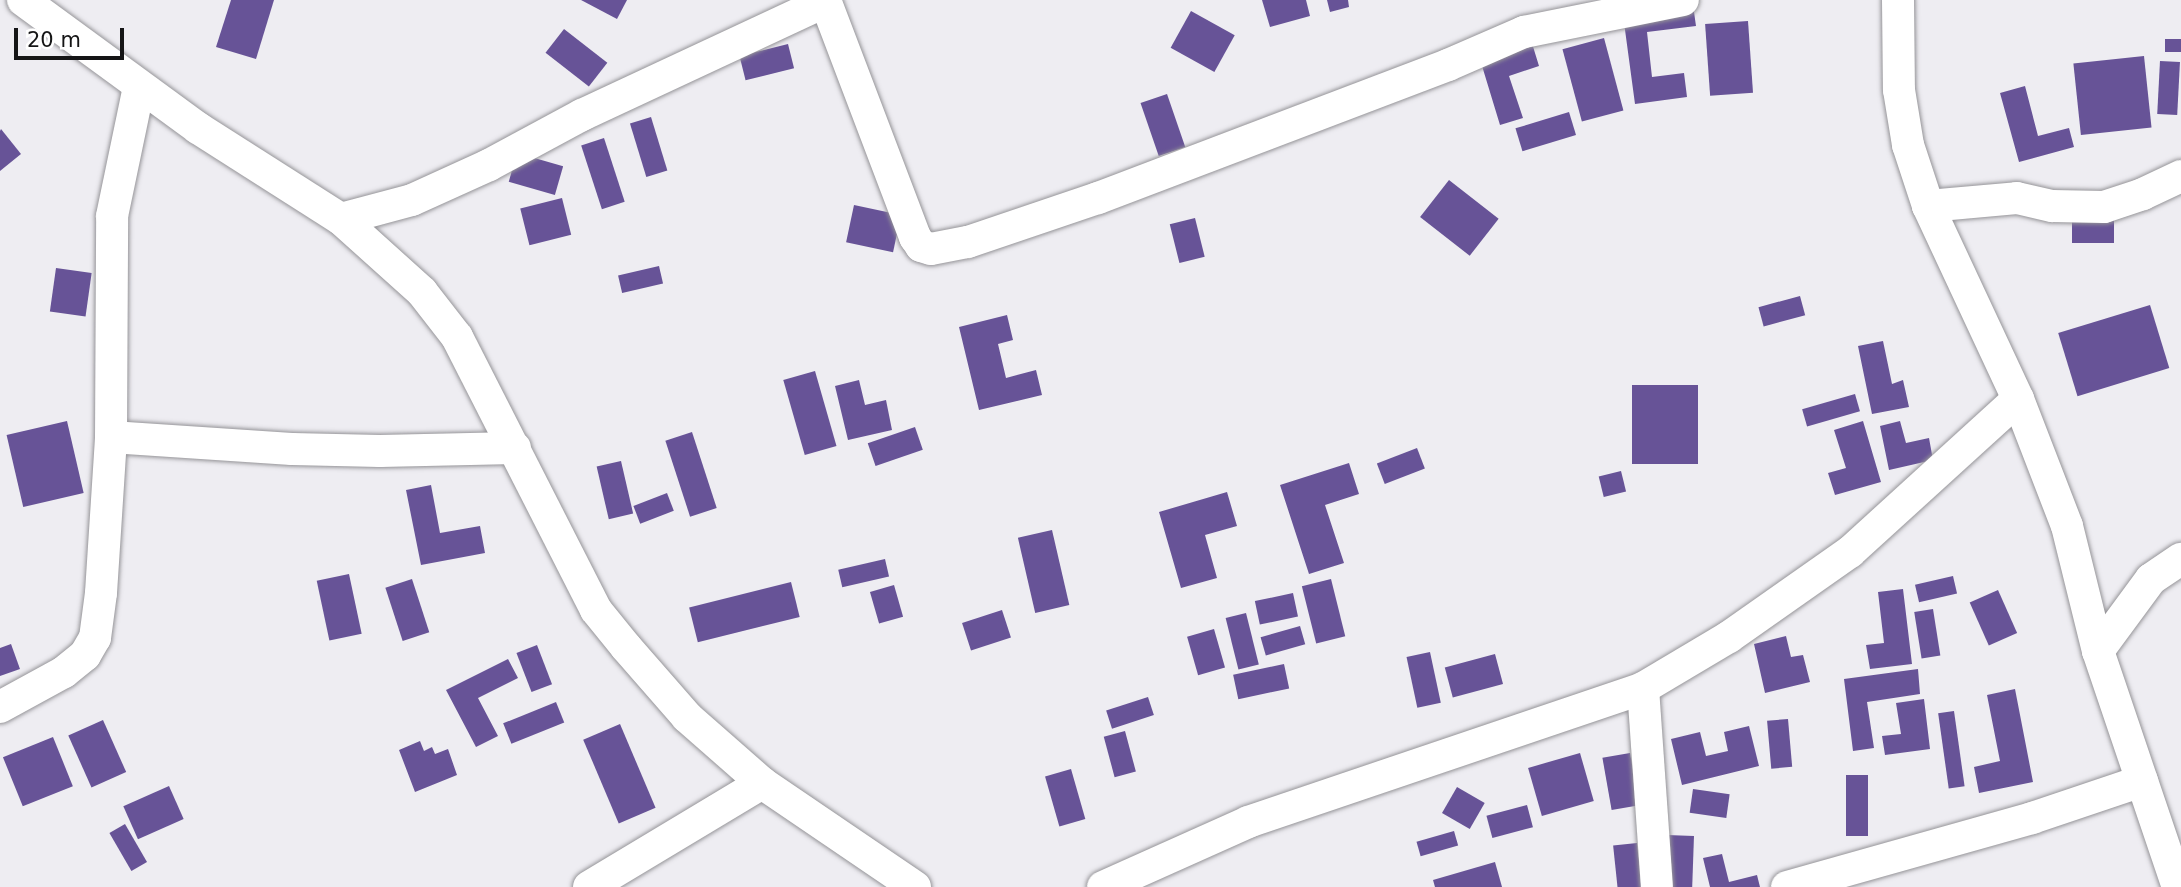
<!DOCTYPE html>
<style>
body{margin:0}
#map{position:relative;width:2181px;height:887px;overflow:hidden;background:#eeedf2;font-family:"DejaVu Sans",sans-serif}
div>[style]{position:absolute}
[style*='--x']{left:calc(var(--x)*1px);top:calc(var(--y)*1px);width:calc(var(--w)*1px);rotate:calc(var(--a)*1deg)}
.building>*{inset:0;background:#675397;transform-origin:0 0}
.roads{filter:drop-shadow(0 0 2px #959498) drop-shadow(0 0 2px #959498)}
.street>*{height:32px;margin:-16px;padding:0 16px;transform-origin:16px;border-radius:16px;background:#fff}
span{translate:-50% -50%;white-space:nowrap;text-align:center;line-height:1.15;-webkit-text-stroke:7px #fff;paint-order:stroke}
.scale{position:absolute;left:14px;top:28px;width:110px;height:32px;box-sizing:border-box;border:4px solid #151516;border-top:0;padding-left:9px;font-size:21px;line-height:24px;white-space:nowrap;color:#151516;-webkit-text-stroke:5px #fff;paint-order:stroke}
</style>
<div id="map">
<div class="building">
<div style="clip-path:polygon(231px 0,274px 0,256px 59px,216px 47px)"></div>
<div style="clip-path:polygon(581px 0,627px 0,617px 19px)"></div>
<div style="clip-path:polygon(1262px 0,1306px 0,1310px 16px,1270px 27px)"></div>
<div style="clip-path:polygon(1327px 0,1348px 0,1349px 7px,1330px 12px)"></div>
<div style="clip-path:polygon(1693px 5px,1696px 26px,1647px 32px,1652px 77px,1684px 73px,1687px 97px,1635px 104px,1623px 15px)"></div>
<div style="left:1191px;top:11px;width:50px;height:42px;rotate:29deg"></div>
<div style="left:1748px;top:21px;width:72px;height:43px;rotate:86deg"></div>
<div style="left:564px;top:29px;width:55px;height:30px;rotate:38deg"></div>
<div style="left:1604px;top:38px;width:75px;height:43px;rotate:75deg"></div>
<div style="left:2181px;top:39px;width:13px;height:16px;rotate:90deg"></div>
<div style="clip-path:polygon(1531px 40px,1539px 66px,1509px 76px,1523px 118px,1500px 125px,1479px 56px)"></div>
<div style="left:788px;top:44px;width:25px;height:50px;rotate:76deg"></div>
<div style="left:2144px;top:56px;width:72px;height:71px;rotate:84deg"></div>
<div style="left:2160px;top:61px;width:20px;height:53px;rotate:3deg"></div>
<div style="clip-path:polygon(2025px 86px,2038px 136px,2069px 128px,2074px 147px,2019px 162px,2000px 93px)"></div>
<div style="left:1167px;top:94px;width:56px;height:28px;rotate:71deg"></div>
<div style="left:1569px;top:112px;width:24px;height:56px;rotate:73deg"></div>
<div style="left:651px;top:117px;width:56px;height:22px;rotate:73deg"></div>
<div style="clip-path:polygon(1px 129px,21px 154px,0 171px,0 131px)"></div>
<div style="left:604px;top:138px;width:67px;height:24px;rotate:72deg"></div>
<div style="left:517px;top:153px;width:48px;height:30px;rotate:16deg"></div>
<div style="left:1449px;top:180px;width:63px;height:47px;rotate:38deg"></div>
<div style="left:562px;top:198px;width:38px;height:43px;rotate:76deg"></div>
<div style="left:854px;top:205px;width:48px;height:38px;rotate:12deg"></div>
<div style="left:1195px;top:218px;width:40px;height:26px;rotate:76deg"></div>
<div style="left:2072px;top:220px;width:42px;height:23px"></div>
<div style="left:659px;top:266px;width:18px;height:42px;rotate:77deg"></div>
<div style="left:56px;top:268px;width:36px;height:44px;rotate:8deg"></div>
<div style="left:1800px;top:296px;width:20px;height:43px;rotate:75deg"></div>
<div style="left:2150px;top:305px;width:66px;height:96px;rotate:73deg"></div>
<div style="clip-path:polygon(1007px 315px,1013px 340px,998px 344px,1006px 378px,1036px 370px,1042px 395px,979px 410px,959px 327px)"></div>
<div style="clip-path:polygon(1883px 341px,1892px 384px,1903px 380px,1909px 407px,1872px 414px,1858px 346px)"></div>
<div style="left:815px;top:371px;width:78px;height:33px;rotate:74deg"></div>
<div style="clip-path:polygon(859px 380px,865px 405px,886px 400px,892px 430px,848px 440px,835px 386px)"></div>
<div style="left:1632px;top:385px;width:66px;height:79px"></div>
<div style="left:1855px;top:394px;width:18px;height:55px;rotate:74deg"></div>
<div style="left:67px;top:421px;width:74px;height:62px;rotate:77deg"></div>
<div style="clip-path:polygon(1863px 421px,1881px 482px,1835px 495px,1828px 473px,1846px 468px,1834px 430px)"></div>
<div style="clip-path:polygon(1900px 421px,1906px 443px,1929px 438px,1933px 460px,1889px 470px,1880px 426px)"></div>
<div style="left:915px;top:427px;width:24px;height:50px;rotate:71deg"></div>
<div style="left:692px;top:432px;width:80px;height:28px;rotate:72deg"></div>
<div style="left:1417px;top:448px;width:22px;height:43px;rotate:69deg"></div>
<div style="left:621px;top:461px;width:54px;height:25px;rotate:77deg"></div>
<div style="clip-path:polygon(1349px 463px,1359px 494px,1325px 505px,1344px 563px,1309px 574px,1280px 485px)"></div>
<div style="left:1621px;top:471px;width:21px;height:23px;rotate:76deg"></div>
<div style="clip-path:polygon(431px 485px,440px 533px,480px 526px,485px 553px,421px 565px,406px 490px)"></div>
<div style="clip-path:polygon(1227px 492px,1237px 526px,1205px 535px,1217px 578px,1181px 588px,1159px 512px)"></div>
<div style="left:667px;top:493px;width:19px;height:36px;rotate:69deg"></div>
<div style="left:1052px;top:530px;width:77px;height:35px;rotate:77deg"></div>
<div style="left:885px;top:559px;width:18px;height:48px;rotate:77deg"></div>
<div style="left:349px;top:574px;width:61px;height:33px;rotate:78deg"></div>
<div style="left:1953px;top:576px;width:18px;height:39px;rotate:77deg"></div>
<div style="left:412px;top:579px;width:56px;height:28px;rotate:72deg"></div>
<div style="left:1331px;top:579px;width:59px;height:30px;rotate:76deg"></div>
<div style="left:791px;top:582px;width:36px;height:105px;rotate:76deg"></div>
<div style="left:894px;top:585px;width:33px;height:25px;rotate:74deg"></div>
<div style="clip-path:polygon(1903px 589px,1912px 664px,1870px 669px,1866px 645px,1884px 643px,1878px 592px)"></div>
<div style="left:1998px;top:590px;width:47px;height:31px;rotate:66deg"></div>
<div style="left:1293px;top:593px;width:24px;height:39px;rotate:78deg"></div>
<div style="left:1933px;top:609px;width:47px;height:19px;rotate:81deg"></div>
<div style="left:1002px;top:610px;width:29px;height:42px;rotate:72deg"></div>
<div style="left:1246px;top:613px;width:53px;height:21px;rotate:76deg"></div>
<div style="left:1300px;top:626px;width:19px;height:41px;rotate:74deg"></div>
<div style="left:1214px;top:629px;width:40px;height:28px;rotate:74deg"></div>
<div style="clip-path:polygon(1786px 636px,1791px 657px,1803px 655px,1810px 682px,1765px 693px,1754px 644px)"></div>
<div style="clip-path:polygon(11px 644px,20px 669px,0 676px,0 648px)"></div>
<div style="left:537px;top:645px;width:42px;height:22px;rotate:69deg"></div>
<div style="left:1430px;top:652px;width:52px;height:24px;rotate:78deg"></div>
<div style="left:1495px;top:654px;width:31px;height:52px;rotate:75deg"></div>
<div style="clip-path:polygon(508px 659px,518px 678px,478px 698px,498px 736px,476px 747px,446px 690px)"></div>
<div style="left:1284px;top:664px;width:25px;height:52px;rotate:78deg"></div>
<div style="clip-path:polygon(1918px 669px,1920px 694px,1867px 702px,1874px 748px,1853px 751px,1844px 679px)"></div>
<div style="clip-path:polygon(2015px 689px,2033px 782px,1979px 793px,1974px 767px,2000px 761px,1987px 695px)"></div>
<div style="left:1148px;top:697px;width:19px;height:44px;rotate:72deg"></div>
<div style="clip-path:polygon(1924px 699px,1930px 749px,1885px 755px,1882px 736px,1901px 734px,1896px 703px)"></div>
<div style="left:556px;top:702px;width:22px;height:57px;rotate:68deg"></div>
<div style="left:1954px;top:711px;width:76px;height:16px;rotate:82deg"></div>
<div style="left:1788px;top:719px;width:48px;height:21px;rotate:85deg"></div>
<div style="left:103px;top:720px;width:57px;height:38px;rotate:66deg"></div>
<div style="left:620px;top:724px;width:91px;height:40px;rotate:67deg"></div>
<div style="clip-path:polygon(1749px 726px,1759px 766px,1682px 785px,1671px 739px,1700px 732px,1706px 756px,1728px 751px,1724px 732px)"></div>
<div style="left:1125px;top:731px;width:42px;height:22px;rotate:75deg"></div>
<div style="left:53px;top:737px;width:53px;height:54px;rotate:68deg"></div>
<div style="clip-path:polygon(420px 741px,424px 751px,432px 747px,435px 754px,448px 749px,457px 775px,415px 792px,399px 750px)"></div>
<div style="left:1580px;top:753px;width:50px;height:54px;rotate:74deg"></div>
<div style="left:1630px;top:753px;width:53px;height:28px;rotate:80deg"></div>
<div style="left:1071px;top:769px;width:52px;height:27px;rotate:74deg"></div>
<div style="left:1846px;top:775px;width:22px;height:61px"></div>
<div style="left:169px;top:786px;width:36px;height:50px;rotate:66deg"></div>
<div style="left:1457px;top:787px;width:32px;height:30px;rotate:30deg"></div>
<div style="left:1693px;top:789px;width:37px;height:24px;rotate:8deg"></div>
<div style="left:1527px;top:805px;width:23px;height:42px;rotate:75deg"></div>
<div style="left:125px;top:824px;width:44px;height:18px;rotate:60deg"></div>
<div style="left:1454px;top:831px;width:15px;height:39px;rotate:74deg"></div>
<div style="left:1667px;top:835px;width:27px;height:52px;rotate:2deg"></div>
<div style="left:1637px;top:843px;width:44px;height:24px;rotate:84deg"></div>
<div style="clip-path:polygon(1722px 854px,1729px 882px,1757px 875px,1760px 887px,1710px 887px,1703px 858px)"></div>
<div style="clip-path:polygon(1495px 862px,1502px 887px,1435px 887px,1433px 880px)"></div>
</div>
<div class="roads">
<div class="street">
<div style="--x:23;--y:0;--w:217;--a:36.2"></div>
<div style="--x:198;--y:128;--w:169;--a:32.5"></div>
<div style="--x:341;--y:219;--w:109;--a:42"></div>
<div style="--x:422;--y:292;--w:57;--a:52.1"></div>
<div style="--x:457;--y:337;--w:306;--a:63"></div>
<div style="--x:596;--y:610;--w:48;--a:51"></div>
<div style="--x:626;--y:647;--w:93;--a:48.9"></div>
<div style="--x:687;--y:717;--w:100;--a:41.3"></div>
<div style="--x:762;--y:783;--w:185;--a:34.2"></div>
<div style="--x:825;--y:0;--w:254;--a:69.2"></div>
<div style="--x:915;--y:237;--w:11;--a:56"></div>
<div style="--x:921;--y:246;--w:10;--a:17"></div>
<div style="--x:931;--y:249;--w:38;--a:-11"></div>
<div style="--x:968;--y:242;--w:137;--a:-18.7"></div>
<div style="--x:1098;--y:198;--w:374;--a:-20.8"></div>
<div style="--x:1448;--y:65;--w:83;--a:-23.5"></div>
<div style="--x:1524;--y:32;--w:162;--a:-11.4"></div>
<div style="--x:1898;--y:0;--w:90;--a:89.4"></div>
<div style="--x:1899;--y:90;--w:56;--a:80.7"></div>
<div style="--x:1908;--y:145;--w:64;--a:71.8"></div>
<div style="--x:1928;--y:206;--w:213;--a:65"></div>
<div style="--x:2018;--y:399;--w:136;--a:68.9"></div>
<div style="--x:2067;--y:526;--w:129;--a:76.1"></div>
<div style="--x:2098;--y:651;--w:249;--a:71.3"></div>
<div style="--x:1928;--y:206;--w:89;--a:-5.1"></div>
<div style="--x:2017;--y:198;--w:36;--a:13"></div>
<div style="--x:2052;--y:206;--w:52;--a:1.1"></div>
<div style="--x:2104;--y:207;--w:41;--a:-18.4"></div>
<div style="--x:2143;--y:194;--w:42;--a:-25.3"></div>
<div style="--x:341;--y:219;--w:73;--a:-15"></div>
<div style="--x:412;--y:200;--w:85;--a:-24.4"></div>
<div style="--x:489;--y:165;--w:106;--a:-28.3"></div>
<div style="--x:582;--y:115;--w:269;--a:-25"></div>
<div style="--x:111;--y:437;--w:181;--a:3.8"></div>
<div style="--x:292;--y:449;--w:88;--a:1.3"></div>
<div style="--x:380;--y:451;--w:135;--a:-1.3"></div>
<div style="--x:2098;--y:651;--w:89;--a:-53.6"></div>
<div style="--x:2151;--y:579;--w:36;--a:-34"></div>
<div style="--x:1643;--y:688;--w:199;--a:86"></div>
<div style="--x:0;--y:707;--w:73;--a:-28.7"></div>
<div style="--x:64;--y:672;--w:27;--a:-39"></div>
<div style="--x:85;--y:655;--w:20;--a:-60"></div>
<div style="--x:95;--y:638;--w:45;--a:-82.4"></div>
<div style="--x:101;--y:593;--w:156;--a:-86.3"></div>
<div style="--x:111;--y:437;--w:221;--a:-89.7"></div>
<div style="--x:112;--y:216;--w:132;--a:-78.2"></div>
<div style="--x:589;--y:887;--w:202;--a:-31"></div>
<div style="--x:1103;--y:887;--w:159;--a:-24.1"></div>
<div style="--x:1248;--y:822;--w:417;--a:-18.7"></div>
<div style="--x:1643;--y:688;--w:100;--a:-30.7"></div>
<div style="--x:1729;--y:637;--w:148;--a:-35.1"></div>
<div style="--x:1850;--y:552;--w:227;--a:-42.3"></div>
<div style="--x:1787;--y:887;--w:255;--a:-15.7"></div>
<div style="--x:2032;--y:818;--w:116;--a:-18.6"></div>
</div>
</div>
<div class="scale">20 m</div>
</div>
